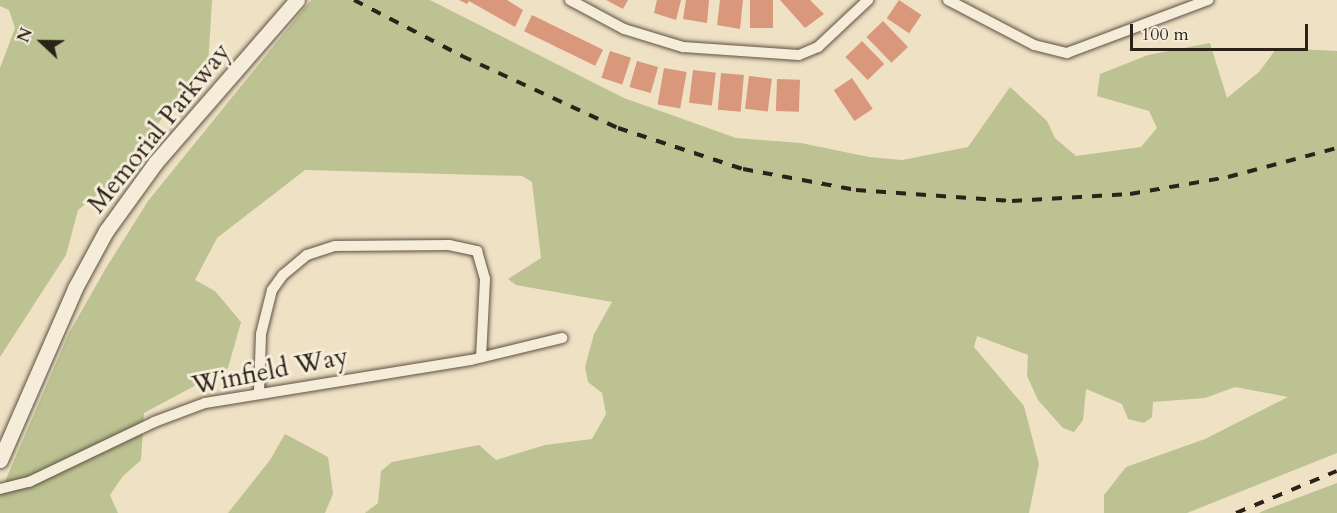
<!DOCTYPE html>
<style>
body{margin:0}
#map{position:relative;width:1337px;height:513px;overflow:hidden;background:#efe1c4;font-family:Cardo,serif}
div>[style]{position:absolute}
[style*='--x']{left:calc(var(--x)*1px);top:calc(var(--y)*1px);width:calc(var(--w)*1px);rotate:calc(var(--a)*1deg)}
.green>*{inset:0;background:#bcc291}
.building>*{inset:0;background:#d9977b;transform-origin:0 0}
.roads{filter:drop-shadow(0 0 2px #5c5244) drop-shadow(0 0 2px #5c5244)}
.street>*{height:10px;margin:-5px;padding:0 5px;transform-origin:5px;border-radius:5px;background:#f5ecd9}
.secondary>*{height:15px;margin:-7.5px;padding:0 7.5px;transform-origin:7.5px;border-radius:7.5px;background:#f5ecd9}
.rail>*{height:4px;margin-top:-2px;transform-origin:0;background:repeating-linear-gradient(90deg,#2b221a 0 10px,transparent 0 20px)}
span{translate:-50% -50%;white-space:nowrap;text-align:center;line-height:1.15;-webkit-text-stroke:6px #f5ecd9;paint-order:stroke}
.street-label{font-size:26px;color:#2b221a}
.north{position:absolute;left:12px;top:12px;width:60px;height:60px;-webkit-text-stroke:4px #f5ecd9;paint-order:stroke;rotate:292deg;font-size:16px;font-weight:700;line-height:24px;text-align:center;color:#2b221a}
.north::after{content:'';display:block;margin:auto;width:21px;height:27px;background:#2b221a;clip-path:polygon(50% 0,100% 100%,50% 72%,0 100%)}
.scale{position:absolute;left:1130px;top:24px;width:178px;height:27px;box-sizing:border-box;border:3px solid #2b221a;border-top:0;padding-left:8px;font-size:18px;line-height:21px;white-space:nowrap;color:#2b221a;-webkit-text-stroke:4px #f5ecd9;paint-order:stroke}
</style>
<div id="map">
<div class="green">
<div style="clip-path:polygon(0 0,212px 0,208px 66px,182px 90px,123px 174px,78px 210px,66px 255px,0 357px,0 68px,15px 28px,9px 10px,0 6px)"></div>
<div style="clip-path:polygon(311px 0,430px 0,624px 98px,736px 138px,801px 143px,869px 157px,902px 160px,968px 147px,1010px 87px,1047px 121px,1055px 138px,1076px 156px,1141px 147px,1157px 128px,1149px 111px,1097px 96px,1100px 74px,1148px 55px,1210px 43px,1227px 98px,1259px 72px,1277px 48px,1337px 51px,1337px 453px,1187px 513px,1104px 513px,1104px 495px,1126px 467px,1205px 439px,1288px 397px,1235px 387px,1205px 398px,1153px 402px,1152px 417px,1144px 423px,1128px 419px,1122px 404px,1086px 389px,1083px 420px,1074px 432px,1063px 428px,1038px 400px,1027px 376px,1028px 355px,977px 336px,974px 347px,1024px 406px,1039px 464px,1029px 513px,365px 513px,378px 503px,381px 471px,392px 462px,479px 445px,496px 460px,545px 445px,592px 439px,606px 414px,602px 393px,588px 382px,585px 367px,594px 334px,612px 302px,516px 285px,508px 279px,541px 258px,532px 182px,522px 176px,305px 170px,217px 238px,195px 280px,215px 291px,241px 322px,228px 368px,144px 413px,141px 460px,123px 476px,110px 495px,118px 513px,0 513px,0 493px,69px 333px,106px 268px,148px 201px)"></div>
<div style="clip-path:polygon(285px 434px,328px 457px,333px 494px,325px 513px,228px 513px,270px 460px)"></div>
<div style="clip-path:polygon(1337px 483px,1337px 513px,1259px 513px,1265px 510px)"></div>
</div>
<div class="building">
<div style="clip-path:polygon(459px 0,507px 0,523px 10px,515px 27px,469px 1px,467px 4px)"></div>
<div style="clip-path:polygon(606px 0,628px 0,623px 9px)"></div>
<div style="clip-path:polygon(657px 0,681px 0,676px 20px,654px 13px)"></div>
<div style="clip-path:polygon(686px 0,709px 0,707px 23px,683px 19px)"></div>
<div style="clip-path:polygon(720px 0,743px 0,740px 29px,717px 25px)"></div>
<div style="left:750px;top:0;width:23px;height:28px"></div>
<div style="clip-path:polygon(780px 0,810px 0,824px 14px,805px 28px)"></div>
<div style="left:899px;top:0;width:27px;height:22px;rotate:34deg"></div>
<div style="left:532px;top:15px;width:79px;height:18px;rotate:26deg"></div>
<div style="left:883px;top:21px;width:36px;height:23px;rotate:46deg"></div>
<div style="left:862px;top:41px;width:32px;height:23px;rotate:46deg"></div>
<div style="left:610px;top:51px;width:22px;height:28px;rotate:18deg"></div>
<div style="left:637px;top:61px;width:22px;height:27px;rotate:16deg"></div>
<div style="left:664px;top:68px;width:23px;height:37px;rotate:10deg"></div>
<div style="left:693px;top:70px;width:23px;height:33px;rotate:7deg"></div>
<div style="left:721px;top:73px;width:23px;height:37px;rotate:5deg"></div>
<div style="left:749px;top:76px;width:23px;height:33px;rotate:7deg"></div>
<div style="left:852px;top:78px;width:37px;height:22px;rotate:56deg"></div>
<div style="left:777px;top:79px;width:23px;height:32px;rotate:2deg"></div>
</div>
<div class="roads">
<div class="street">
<div style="--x:570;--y:0;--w:61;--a:28.2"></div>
<div style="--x:624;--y:29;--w:62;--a:17"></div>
<div style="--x:683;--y:47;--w:116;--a:3.9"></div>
<div style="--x:799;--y:55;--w:21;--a:-23"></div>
<div style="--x:818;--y:47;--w:69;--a:-43.2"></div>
<div style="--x:948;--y:0;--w:97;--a:27.6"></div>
<div style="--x:1034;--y:45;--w:34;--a:14"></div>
<div style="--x:1067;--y:53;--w:151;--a:-20.6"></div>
<div style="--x:259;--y:392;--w:58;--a:-88"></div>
<div style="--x:261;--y:334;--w:45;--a:-76"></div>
<div style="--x:272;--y:290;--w:19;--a:-54"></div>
<div style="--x:283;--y:275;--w:31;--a:-40"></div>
<div style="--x:307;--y:255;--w:29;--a:-18"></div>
<div style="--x:335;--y:246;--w:114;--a:-0.5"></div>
<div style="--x:449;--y:245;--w:29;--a:12"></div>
<div style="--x:477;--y:251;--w:29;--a:74"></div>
<div style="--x:485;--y:279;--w:78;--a:92.9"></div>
<div style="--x:0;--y:489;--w:30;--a:-14"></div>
<div style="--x:29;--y:482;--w:139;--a:-25.6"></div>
<div style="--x:154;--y:422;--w:54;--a:-20.4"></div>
<div style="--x:205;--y:403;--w:269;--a:-9.2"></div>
<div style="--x:471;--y:360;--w:94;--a:-13.6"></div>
</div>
<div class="secondary">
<div style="--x:0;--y:460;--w:188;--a:-66.4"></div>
<div style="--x:75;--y:288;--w:65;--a:-61.5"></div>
<div style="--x:106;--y:231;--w:85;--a:-54.1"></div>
<div style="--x:156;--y:162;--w:215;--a:-49"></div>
</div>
</div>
<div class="rail">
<div style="--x:354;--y:0;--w:122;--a:27.4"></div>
<div style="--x:462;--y:56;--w:172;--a:24.8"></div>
<div style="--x:618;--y:128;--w:132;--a:18.2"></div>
<div style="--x:743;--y:169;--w:115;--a:10.5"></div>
<div style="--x:856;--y:190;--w:156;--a:4"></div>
<div style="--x:1012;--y:201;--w:118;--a:-3.4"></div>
<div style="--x:1130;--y:194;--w:99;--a:-9.8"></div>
<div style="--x:1228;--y:177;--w:113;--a:-14.9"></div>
<div style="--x:1236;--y:513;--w:109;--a:-22.6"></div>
</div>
<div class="street-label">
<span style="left:159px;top:128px;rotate:-51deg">Memorial Parkway</span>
<span style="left:270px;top:371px;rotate:-11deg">Winfield Way</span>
</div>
<div class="north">N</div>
<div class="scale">100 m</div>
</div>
